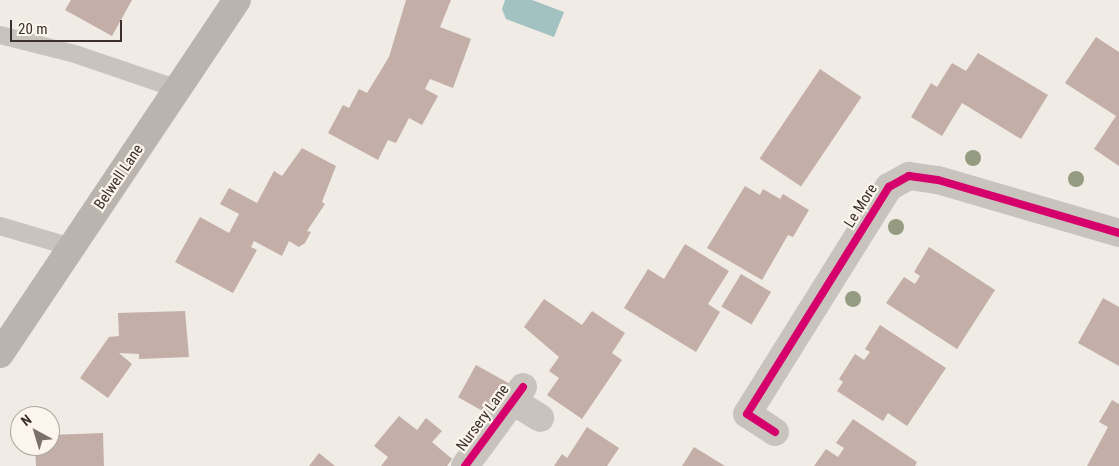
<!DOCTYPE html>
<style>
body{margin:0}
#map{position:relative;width:1119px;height:466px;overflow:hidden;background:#f0ebe5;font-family:"Roboto Condensed",sans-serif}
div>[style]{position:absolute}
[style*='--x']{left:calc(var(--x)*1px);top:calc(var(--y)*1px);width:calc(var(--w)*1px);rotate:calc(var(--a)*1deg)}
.water>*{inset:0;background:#a1c2c1}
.building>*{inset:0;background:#c3afa7;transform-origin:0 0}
.service>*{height:18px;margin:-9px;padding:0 9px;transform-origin:9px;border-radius:9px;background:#c9c3be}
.minor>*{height:28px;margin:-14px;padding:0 14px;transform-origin:14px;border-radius:14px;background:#c9c3be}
.secondary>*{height:28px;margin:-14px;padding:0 14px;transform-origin:14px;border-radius:14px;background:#bab3ae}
.cycleway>*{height:8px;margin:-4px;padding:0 4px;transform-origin:4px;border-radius:4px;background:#d6006c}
.trees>*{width:16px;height:16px;margin:-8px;border-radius:50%;background:#959b80}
span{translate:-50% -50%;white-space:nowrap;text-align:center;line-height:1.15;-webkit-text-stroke:4.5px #fbf5ee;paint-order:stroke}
.street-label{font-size:15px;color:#3b302b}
.north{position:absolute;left:10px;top:406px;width:50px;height:50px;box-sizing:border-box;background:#fbf5ee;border:1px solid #aea6a0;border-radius:50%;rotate:321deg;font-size:14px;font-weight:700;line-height:20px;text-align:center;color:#3b302b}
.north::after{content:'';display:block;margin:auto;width:18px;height:22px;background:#7a716c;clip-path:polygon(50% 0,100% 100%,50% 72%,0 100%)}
.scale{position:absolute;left:10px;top:20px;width:112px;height:22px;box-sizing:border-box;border:2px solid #3b302b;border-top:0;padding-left:6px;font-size:15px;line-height:18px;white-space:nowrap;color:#3b302b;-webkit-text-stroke:4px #fbf5ee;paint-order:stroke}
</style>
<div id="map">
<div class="water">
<div style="clip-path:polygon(505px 0,532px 0,564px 12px,554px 37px,506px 19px,502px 9px)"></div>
</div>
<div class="building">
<div style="clip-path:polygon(71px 0,132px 0,112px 36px,65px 10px)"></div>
<div style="clip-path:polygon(406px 0,451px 0,440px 27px,471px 39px,453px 88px,430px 79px,425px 89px,438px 96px,422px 125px,409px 118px,396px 143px,388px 140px,378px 160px,328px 133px,343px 105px,349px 108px,359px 89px,367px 93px,389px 57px)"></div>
<div style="clip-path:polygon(1096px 37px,1119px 52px,1119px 166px,1094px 149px,1116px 116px,1065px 83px)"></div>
<div style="clip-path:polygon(978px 53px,1048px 95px,1021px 139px,962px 103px,942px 136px,911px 117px,931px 83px,937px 87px,952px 63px,966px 71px)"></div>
<div style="left:820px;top:69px;width:50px;height:108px;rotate:34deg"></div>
<div style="clip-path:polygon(302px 148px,336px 166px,322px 202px,325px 204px,307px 231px,311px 232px,305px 243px,299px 247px,289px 241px,282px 256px,254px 241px,251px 247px,257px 250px,233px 293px,175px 262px,200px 217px,229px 233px,239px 214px,220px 204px,229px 188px,257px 203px,274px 171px,282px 176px)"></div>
<div style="clip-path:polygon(745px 186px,760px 195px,763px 189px,780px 199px,783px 194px,809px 210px,793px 237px,788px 235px,762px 280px,707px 248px)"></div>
<div style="clip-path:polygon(685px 244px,729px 271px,708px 304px,720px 312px,696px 352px,624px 308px,648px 269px,664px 279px)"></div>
<div style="clip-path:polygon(929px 247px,995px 290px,957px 349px,886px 303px,904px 277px,915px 284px,920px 276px,914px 272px)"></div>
<div style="left:741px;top:274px;width:35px;height:38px;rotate:31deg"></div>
<div style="clip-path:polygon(1103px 298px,1119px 307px,1119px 366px,1078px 343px)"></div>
<div style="clip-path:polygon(544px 299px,582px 325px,592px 311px,625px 333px,612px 353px,622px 360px,582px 419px,547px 395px,559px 378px,549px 371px,559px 357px,524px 327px)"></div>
<div style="clip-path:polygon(185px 311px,189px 357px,139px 359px,139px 354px,119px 353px,132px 364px,108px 398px,80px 378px,109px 337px,119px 336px,118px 313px)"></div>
<div style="clip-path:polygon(880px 325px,946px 368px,907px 426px,888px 413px,883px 421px,837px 391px,843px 382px,839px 379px,855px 354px,864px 360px,870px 352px,865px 349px)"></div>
<div style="left:476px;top:365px;width:37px;height:37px;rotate:29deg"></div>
<div style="clip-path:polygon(1112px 400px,1119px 404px,1119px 466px,1087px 466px,1108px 427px,1099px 422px)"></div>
<div style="clip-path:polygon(399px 416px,417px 430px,426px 418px,442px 431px,432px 442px,452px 459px,447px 466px,381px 466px,388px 457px,374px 446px)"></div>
<div style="clip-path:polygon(853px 419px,917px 462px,915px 466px,814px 466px,826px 449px,838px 457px,844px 448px,836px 443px)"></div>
<div style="clip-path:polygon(587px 427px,619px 448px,607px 466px,554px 466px,562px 454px,567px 458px)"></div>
<div style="clip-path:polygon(103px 433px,104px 466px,36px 466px,35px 446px,50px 446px,50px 435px)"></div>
<div style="clip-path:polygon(694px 447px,725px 466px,682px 466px)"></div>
<div style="clip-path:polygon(319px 453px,335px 466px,309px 466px)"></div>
</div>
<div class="service">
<div style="--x:0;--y:35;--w:77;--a:14.2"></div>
<div style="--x:75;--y:54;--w:109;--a:18.8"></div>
<div style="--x:0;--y:226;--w:75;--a:16.3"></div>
</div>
<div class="minor">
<div style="--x:513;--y:401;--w:32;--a:32"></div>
<div style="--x:775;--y:432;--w:33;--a:-147"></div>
<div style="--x:747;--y:414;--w:268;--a:-58"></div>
<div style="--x:889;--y:187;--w:23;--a:-29"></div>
<div style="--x:909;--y:176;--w:29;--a:8"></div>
<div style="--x:938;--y:180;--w:189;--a:16.3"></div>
<div style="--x:465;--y:466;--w:98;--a:-53.7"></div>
</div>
<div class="secondary">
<div style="--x:0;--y:354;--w:426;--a:-56.2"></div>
</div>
<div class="cycleway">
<div style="--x:775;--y:432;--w:33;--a:-147"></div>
<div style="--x:747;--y:414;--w:268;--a:-58"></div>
<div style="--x:889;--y:187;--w:23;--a:-29"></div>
<div style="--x:909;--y:176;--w:29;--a:8"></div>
<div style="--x:938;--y:180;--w:189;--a:16.3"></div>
<div style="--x:465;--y:466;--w:98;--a:-53.7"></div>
</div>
<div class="trees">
<div style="left:973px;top:158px"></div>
<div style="left:1076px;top:179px"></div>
<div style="left:896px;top:227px"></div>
<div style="left:853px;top:299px"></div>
</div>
<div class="street-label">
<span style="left:119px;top:177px;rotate:-56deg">Belwell Lane</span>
<span style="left:861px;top:206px;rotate:-58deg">Le More</span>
<span style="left:483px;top:418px;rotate:-54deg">Nursery Lane</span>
</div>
<div class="north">N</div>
<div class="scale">20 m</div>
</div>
